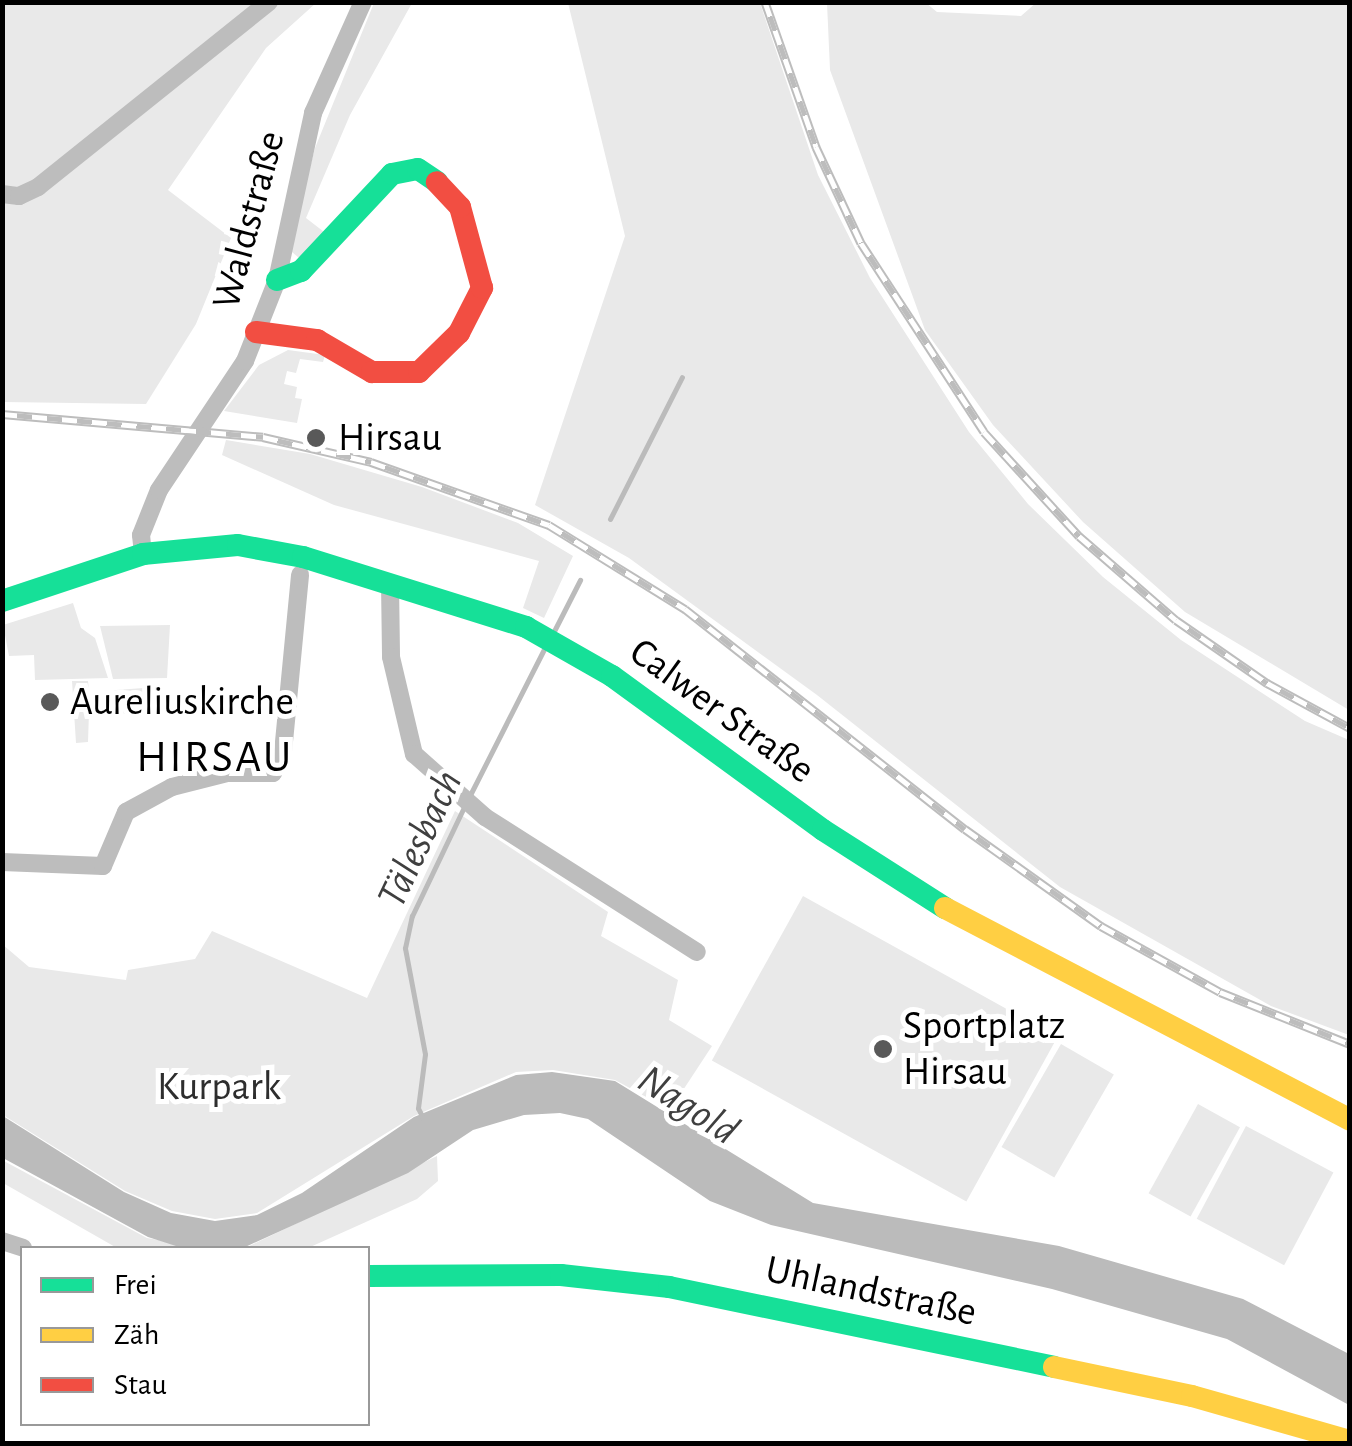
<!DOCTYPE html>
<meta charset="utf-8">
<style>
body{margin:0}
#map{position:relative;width:1352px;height:1446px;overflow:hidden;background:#fff;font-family:"Alegreya Sans",sans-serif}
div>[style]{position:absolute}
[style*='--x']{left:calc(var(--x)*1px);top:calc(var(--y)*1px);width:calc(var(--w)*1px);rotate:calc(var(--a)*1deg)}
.green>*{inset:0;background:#e9e9e9;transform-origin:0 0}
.water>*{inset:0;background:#bbb}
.stream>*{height:5px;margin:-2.5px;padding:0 2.5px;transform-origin:2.5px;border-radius:2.5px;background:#bbb}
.street>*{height:18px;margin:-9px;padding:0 9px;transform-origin:9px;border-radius:9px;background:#bdbdbd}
.fast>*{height:22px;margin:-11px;padding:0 11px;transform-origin:11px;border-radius:11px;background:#16e098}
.slow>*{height:22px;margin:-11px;padding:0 11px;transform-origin:11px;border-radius:11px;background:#ffcf43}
.jam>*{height:22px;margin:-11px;padding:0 11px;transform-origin:11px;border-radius:11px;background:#f24e42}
.rail>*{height:9px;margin-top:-4.5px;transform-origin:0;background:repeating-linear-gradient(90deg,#fff 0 15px,#bdbdbd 0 30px);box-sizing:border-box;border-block:2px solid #bdbdbd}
.dots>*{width:28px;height:28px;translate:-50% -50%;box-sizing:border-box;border:5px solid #fff;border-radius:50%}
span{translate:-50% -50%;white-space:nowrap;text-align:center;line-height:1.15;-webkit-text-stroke:10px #fff;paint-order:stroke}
.street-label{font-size:40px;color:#000}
.poi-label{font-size:40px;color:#000}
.left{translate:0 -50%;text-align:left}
.park-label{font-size:40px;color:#2e2e2e}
.water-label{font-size:42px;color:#3f3f3f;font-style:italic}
.quarter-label{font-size:45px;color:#000;letter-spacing:2.5px}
.frame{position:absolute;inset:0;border:5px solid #000;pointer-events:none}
.legend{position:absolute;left:20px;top:1246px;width:350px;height:180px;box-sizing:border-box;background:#fff;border:2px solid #999;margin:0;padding:12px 18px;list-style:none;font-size:30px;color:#000}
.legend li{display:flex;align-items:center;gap:20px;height:50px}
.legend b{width:50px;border:2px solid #999}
</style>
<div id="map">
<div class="green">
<div style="clip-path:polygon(1037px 2px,1349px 3px,1349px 710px,1185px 612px,1083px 522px,993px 425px,925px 330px,830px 70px,827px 3px,926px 3px,937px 12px,1021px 16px)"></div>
<div style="clip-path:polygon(3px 3px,316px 3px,266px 48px,168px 190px,231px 238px,196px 324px,146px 404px,3px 402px)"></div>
<div style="clip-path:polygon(374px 3px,412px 3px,350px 115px,306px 218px,328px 235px,299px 258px,292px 252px,294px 228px,315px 148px)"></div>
<div style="clip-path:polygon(568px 3px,760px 3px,818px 175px,870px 278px,969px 432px,1028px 504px,1103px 577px,1181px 640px,1305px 721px,1349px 740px,1349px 1035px,1271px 1006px,1060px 887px,817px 695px,629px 558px,535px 505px,625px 236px)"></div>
<div style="clip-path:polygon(288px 350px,325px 355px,323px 362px,300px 359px,296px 373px,287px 371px,284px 384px,297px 387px,295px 398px,302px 399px,297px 423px,224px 411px,259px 365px)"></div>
<div style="clip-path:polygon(226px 440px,310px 454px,422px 487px,518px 523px,573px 556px,544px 618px,523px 608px,539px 561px,334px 505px,222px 455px)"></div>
<div style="clip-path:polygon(73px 603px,81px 628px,95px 638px,108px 678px,35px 680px,34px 655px,9px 656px,3px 625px)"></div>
<div style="clip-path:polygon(170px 625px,167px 678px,113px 679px,100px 626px)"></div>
<div style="clip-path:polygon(72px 681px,88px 681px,89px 692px,157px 687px,159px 715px,89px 712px,88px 742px,76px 743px)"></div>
<div style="clip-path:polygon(455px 811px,608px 912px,601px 936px,678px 980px,669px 1020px,712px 1046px,670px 1110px,615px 1080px,553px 1070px,516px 1072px,414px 1116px,257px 1213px,215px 1219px,172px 1211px,125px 1191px,3px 1115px,2px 944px,29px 967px,126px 980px,128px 970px,195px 959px,212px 931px,367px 998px)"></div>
<div style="left:803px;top:896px;width:291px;height:188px;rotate:29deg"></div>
<div style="left:1061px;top:1044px;width:61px;height:119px;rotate:30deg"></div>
<div style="left:1198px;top:1104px;width:48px;height:102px;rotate:29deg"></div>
<div style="left:1246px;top:1126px;width:99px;height:105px;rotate:28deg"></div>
<div style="clip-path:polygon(437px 1156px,438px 1181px,417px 1199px,308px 1248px,245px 1248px)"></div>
<div style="clip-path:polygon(2px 1160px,147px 1238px,204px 1248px,117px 1248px,3px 1183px)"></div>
</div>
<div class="water">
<div style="clip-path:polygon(552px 1072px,615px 1081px,813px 1203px,1059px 1246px,1243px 1299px,1349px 1354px,1349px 1405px,1227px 1339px,1052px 1289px,771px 1225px,710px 1201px,588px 1119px,560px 1113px,524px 1115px,473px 1130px,408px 1173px,243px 1248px,176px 1246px,148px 1237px,3px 1158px,3px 1116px,124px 1192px,171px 1213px,215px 1221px,257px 1215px,302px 1193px,414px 1117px,516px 1075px)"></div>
</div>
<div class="stream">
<div style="--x:610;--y:519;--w:159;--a:-63.1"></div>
<div style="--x:552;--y:635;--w:62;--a:-63"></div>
<div style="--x:470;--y:795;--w:164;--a:-63.1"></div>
<div style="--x:423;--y:1118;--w:11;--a:-117"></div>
<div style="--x:418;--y:1108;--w:54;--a:-82.6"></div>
<div style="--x:425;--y:1054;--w:108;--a:-100.7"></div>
<div style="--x:405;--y:948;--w:33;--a:-78"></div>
<div style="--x:412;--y:916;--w:123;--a:-64.5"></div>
</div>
<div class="street">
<div style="--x:2;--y:194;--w:17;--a:7"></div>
<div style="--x:19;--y:196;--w:21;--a:-25"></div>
<div style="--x:38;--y:187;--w:296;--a:-38.7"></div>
<div style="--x:143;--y:554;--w:19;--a:-96"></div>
<div style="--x:141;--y:535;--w:48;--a:-68.2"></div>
<div style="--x:159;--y:490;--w:155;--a:-56.3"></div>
<div style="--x:245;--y:361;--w:87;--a:-68.4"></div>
<div style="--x:277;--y:280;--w:171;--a:-77.8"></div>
<div style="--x:313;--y:113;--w:122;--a:-65.8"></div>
<div style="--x:390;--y:583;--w:74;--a:89.2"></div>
<div style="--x:391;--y:657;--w:100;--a:76.7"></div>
<div style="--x:414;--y:754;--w:95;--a:41.6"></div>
<div style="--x:485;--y:817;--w:251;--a:32.5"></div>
<div style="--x:2;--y:862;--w:101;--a:2.3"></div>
<div style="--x:103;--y:866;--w:59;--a:-66.9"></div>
<div style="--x:126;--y:812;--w:52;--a:-28.5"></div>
<div style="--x:172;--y:787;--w:57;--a:-14.3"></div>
<div style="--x:227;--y:773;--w:46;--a:0"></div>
<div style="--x:273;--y:773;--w:23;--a:-65"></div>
<div style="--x:283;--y:752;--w:178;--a:-84.5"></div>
<div style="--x:2;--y:1241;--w:22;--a:18"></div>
</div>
<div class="fast">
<div style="--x:277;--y:280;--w:26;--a:-21"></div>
<div style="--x:301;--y:271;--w:133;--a:-46.8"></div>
<div style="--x:392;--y:174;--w:26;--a:-11"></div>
<div style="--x:418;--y:169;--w:23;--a:34"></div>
<div style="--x:2;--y:601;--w:149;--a:-18.4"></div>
<div style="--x:143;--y:554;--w:95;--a:-5.4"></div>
<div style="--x:238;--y:545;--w:66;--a:10.5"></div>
<div style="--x:303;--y:557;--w:234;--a:17.4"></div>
<div style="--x:526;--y:627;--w:99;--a:29.7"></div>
<div style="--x:612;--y:676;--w:261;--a:36.1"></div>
<div style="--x:823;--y:830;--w:145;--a:32.6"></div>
<div style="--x:368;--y:1276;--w:193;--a:-0.3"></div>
<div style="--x:561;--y:1275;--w:109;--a:6.3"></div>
<div style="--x:669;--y:1287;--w:393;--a:11.7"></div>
</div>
<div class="slow">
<div style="--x:945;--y:908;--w:457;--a:27.6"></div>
<div style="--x:1054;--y:1367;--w:141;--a:11.9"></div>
<div style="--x:1192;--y:1396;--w:164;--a:15.9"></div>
</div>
<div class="jam">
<div style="--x:256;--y:332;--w:62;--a:7.5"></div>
<div style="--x:317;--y:340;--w:64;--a:30.2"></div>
<div style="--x:372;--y:372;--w:47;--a:0"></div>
<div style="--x:419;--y:372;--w:56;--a:-44.3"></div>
<div style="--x:459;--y:333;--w:51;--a:-62.9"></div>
<div style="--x:482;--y:288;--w:84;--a:-105.2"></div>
<div style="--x:460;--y:207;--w:34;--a:-133"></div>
</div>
<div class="rail">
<div style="--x:765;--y:2;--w:154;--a:70.6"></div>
<div style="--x:816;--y:147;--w:106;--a:64.9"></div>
<div style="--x:861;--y:243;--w:225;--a:56.9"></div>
<div style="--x:984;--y:432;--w:141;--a:47.6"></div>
<div style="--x:1079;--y:536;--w:128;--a:40.9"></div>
<div style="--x:1176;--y:620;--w:111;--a:34.7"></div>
<div style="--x:1267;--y:683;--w:94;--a:28.5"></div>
<div style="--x:2;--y:414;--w:262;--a:5"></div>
<div style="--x:263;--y:437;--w:111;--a:13"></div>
<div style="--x:371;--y:462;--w:189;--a:19.5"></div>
<div style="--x:549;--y:525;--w:160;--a:31.7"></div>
<div style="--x:685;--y:609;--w:356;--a:38.2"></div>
<div style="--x:965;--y:829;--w:167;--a:35.5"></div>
<div style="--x:1101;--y:926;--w:136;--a:29"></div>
<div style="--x:1220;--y:992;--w:140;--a:21.8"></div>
</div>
<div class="dots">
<div style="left:316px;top:438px;background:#595959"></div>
<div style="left:50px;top:702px;background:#595959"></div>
<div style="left:883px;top:1049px;background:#595959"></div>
</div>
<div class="street-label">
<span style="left:249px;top:220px;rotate:-75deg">Waldstraße</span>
<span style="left:722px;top:711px;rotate:36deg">Calwer Straße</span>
<span style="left:871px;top:1291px;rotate:12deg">Uhlandstraße</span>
</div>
<div class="poi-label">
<span class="left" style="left:338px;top:438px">Hirsau</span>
<span class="left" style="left:70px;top:702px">Aureliuskirche</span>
<span class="left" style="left:903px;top:1049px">Sportplatz<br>Hirsau</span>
</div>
<div class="park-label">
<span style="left:219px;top:1087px">Kurpark</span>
</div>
<div class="water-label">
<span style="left:420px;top:839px;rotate:-65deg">Tälesbach</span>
<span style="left:688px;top:1105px;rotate:33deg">Nagold</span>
</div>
<div class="quarter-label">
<span style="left:215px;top:758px">HIRSAU</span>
</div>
<div class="frame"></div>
<ul class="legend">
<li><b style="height:12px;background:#16e098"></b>Frei</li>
<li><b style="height:12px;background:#ffcf43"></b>Zäh</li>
<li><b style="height:12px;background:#f24e42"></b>Stau</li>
</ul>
</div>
